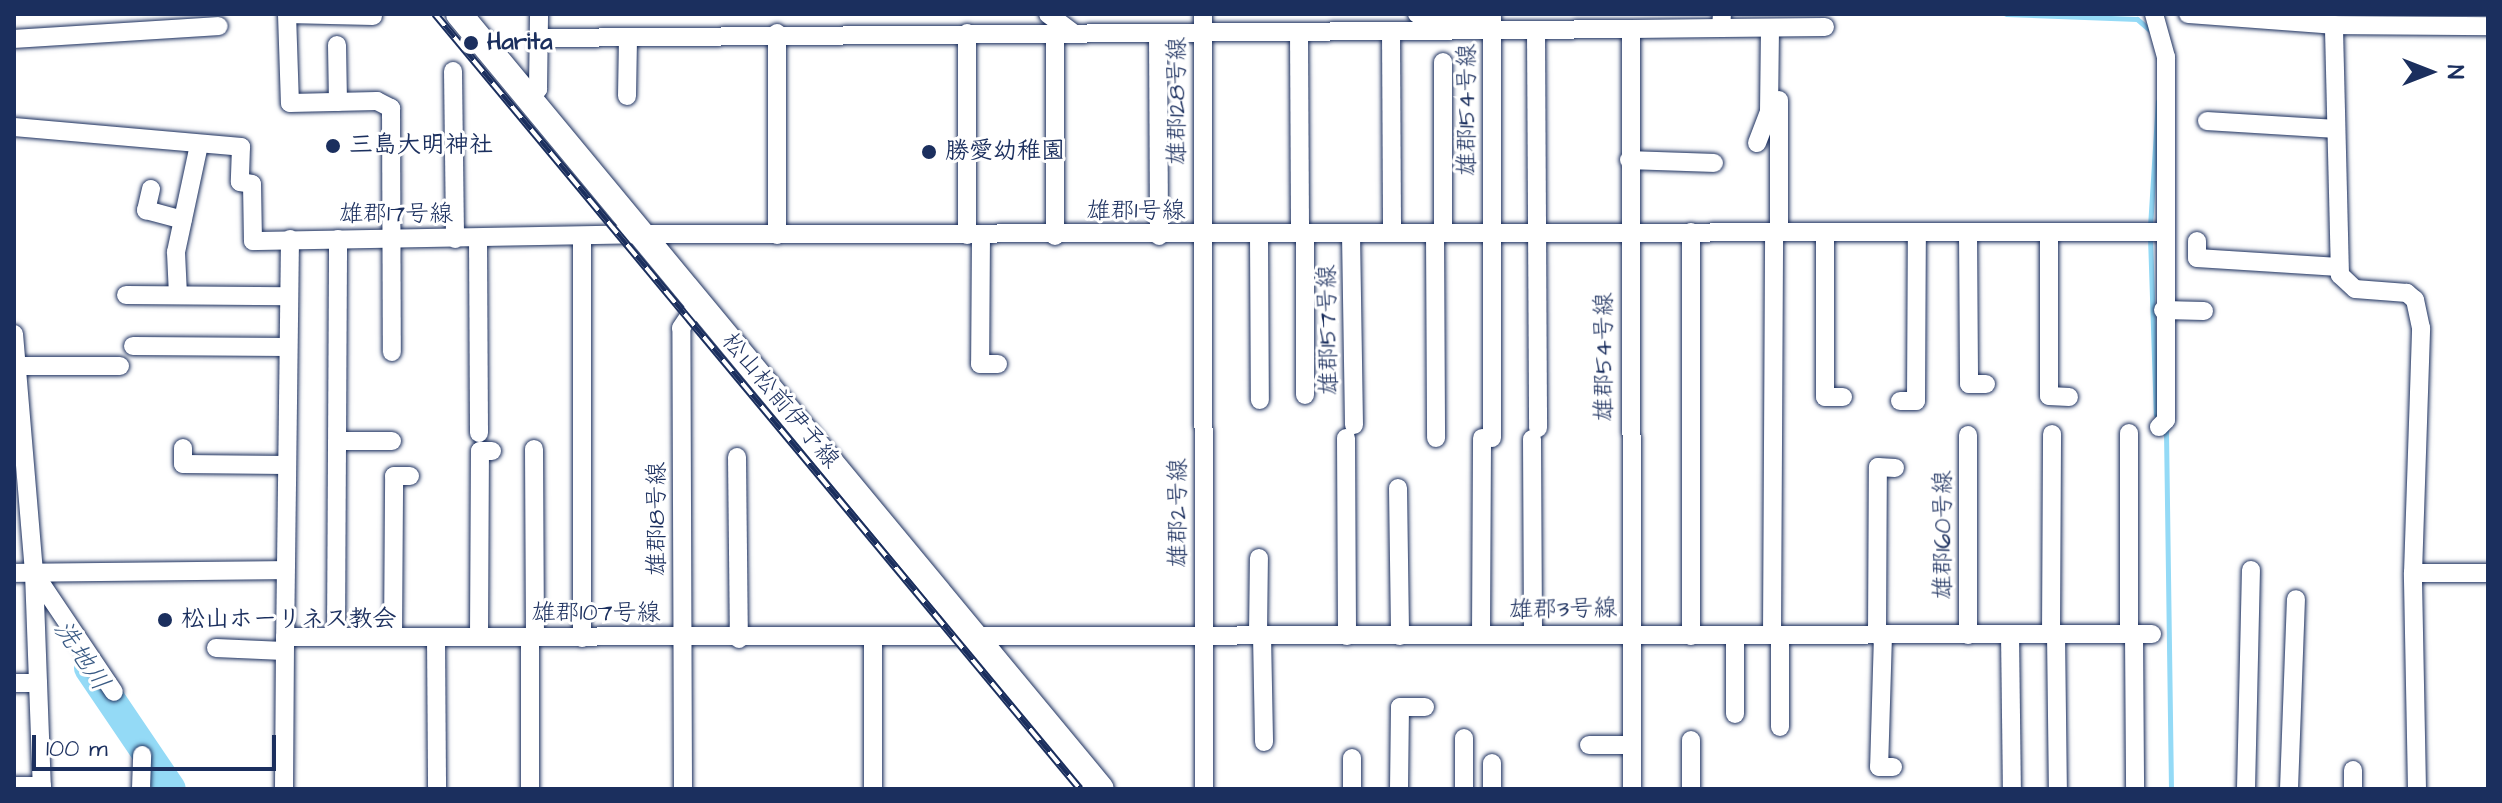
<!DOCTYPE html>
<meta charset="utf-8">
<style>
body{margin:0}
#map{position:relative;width:2502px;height:803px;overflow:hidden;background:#fff;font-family:"Architects Daughter","Klee One",sans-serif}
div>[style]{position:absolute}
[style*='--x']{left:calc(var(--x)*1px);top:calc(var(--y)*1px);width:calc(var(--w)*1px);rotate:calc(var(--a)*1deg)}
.stream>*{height:5px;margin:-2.5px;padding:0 2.5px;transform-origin:2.5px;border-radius:2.5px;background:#94daf6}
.river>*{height:30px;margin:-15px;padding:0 15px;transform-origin:15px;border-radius:15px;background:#94daf6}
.roads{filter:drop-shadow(0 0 2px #1b2f5e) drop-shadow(0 0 2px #1b2f5e)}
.minor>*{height:18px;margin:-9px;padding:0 9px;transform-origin:9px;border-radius:9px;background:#fff}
.secondary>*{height:26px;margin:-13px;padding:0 13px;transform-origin:13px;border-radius:13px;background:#fff}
.rail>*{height:8px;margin-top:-4px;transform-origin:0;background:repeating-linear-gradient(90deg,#fff 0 15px,#1b2f5e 0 30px);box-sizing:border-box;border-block:2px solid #1b2f5e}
.dots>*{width:22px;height:22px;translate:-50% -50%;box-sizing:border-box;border:4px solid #fff;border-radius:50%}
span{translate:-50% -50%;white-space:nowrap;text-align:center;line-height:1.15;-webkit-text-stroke:6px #fff;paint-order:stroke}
.poi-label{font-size:24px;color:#1b2f5e;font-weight:700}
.left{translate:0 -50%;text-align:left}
.street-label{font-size:24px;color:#1b2f5e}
.water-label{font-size:26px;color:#395a84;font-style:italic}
.frame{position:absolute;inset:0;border:16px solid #1b2f5e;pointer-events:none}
.north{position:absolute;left:2390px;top:32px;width:80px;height:80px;-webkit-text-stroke:6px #fff;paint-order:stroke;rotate:90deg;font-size:22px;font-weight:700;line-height:32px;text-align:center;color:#1b2f5e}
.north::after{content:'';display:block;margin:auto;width:28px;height:36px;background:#1b2f5e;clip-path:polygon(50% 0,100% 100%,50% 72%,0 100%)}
.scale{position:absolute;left:32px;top:735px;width:244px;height:36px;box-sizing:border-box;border:4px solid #1b2f5e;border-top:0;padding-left:10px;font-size:24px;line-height:28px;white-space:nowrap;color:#1b2f5e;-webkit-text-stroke:6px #fff;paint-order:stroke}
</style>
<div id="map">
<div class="stream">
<div style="--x:2006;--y:14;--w:131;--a:2.2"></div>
<div style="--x:2137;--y:19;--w:20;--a:41"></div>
<div style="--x:2150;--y:227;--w:126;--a:-86.4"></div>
<div style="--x:2150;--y:237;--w:177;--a:88.1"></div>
<div style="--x:2156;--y:414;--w:20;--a:60"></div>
<div style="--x:2166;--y:431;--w:358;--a:89.2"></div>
</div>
<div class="river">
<div style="--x:89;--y:668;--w:146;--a:55.9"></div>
</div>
<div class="roads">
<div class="minor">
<div style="--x:287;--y:14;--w:89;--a:88.1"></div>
<div style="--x:290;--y:103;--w:87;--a:-1.3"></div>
<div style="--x:377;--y:101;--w:16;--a:27"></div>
<div style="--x:391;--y:108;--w:244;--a:89.8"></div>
<div style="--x:287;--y:14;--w:86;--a:1.3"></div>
<div style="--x:1048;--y:14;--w:31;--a:37"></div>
<div style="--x:1203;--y:14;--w:775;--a:89.93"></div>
<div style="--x:1417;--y:14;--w:75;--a:2.3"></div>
<div style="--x:1492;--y:17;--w:421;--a:90"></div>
<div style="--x:2154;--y:14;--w:45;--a:74.4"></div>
<div style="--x:2166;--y:57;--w:363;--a:90"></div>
<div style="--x:2166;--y:420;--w:10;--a:135"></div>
<div style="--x:2188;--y:14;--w:146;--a:4.3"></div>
<div style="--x:1721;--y:28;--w:104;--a:-0.6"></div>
<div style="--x:1536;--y:30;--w:398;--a:89.7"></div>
<div style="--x:1391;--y:31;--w:202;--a:89.7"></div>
<div style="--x:1299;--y:32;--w:202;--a:89.7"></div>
<div style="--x:777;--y:33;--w:202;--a:90"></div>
<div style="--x:967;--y:33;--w:202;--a:90"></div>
<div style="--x:1055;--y:33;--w:203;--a:90"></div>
<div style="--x:1158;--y:33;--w:203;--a:89.7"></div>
<div style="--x:539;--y:38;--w:1092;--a:-0.47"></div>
<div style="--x:14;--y:39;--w:205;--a:-3.6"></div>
<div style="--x:337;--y:45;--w:57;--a:89"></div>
<div style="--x:453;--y:71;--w:168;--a:89.3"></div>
<div style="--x:627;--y:96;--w:58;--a:-89"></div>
<div style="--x:530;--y:99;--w:13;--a:-51"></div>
<div style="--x:538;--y:89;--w:75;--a:-89.2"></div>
<div style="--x:1779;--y:100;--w:133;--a:90"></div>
<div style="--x:2207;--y:121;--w:129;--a:3.5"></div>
<div style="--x:14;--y:127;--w:228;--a:5"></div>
<div style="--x:241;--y:147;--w:35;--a:92"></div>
<div style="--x:240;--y:182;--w:12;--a:9"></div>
<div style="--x:252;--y:184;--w:57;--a:89"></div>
<div style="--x:253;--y:241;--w:390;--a:-1"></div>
<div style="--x:643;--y:234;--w:1519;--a:-0.08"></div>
<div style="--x:1757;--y:143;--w:34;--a:-69"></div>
<div style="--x:1769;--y:111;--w:83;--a:-89.3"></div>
<div style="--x:1629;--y:160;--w:85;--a:2"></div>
<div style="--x:151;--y:189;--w:22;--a:103"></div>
<div style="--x:146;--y:210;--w:38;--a:15"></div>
<div style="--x:1968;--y:232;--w:152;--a:89.6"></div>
<div style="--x:1969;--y:384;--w:17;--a:0"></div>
<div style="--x:2049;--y:232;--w:164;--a:90"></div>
<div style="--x:2049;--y:396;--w:20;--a:3"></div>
<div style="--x:1435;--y:233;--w:205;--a:89.7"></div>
<div style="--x:1443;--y:233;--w:171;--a:-90"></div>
<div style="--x:1825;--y:233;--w:164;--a:90"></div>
<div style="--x:1825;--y:397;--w:18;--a:0"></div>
<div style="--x:1305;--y:234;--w:161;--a:90"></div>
<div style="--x:1351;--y:234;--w:191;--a:89.1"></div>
<div style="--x:981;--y:235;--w:129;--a:90.4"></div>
<div style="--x:980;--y:364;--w:18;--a:0"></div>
<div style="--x:1259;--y:235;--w:165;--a:89.7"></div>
<div style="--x:290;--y:239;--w:398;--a:90.7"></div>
<div style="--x:285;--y:637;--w:1867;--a:-0.09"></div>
<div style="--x:478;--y:239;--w:194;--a:89.7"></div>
<div style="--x:582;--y:239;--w:399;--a:90"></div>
<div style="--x:2197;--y:241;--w:17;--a:90"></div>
<div style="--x:2197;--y:258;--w:142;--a:3.6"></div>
<div style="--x:126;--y:295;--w:163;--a:0.4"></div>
<div style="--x:178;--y:295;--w:43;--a:-92.7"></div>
<div style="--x:176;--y:252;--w:109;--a:-77.9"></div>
<div style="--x:2163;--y:310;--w:41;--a:1.4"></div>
<div style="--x:14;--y:334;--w:240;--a:85.2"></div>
<div style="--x:34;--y:573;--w:216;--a:87.9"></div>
<div style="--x:133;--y:346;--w:155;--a:0.4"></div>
<div style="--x:17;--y:366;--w:103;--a:0"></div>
<div style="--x:1900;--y:401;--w:16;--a:0"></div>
<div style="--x:1916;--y:401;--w:168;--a:-89.7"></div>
<div style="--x:2129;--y:433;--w:201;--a:90"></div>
<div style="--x:1968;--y:435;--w:200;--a:90"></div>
<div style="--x:1346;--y:438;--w:198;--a:89.7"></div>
<div style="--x:1532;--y:439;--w:195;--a:89.7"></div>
<div style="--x:340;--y:441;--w:52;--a:0"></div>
<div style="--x:183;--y:448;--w:16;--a:90"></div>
<div style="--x:183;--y:464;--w:103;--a:0.6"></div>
<div style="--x:534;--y:449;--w:188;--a:89.7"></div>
<div style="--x:737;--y:457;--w:182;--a:89.4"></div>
<div style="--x:1398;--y:488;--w:148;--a:89.2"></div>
<div style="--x:14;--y:573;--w:270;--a:-0.6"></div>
<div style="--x:34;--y:573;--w:143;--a:56.1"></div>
<div style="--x:2413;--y:573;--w:75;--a:0"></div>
<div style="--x:2010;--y:634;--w:155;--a:89.3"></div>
<div style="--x:2051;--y:634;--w:200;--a:-89.7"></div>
<div style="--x:2056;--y:634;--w:155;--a:89.3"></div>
<div style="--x:2134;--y:634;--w:155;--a:89.6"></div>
<div style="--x:1258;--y:635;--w:77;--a:-89.3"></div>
<div style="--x:1262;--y:635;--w:107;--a:88.9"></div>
<div style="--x:1481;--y:635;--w:197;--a:-89.7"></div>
<div style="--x:1772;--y:635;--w:402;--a:-89.7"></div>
<div style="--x:1780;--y:635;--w:92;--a:90"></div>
<div style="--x:1877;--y:635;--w:168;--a:-89.7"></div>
<div style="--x:1878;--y:467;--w:17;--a:3"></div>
<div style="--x:1883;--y:635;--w:132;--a:91.7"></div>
<div style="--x:1879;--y:767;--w:14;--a:0"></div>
<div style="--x:1691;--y:636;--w:404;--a:-90"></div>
<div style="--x:1735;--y:636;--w:78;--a:90"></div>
<div style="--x:336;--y:637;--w:398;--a:-89.7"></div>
<div style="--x:393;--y:637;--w:161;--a:-89.6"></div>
<div style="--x:394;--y:476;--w:16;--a:0"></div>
<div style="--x:436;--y:637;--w:152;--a:89.6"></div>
<div style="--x:479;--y:637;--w:186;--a:-89.7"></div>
<div style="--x:480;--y:451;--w:12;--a:0"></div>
<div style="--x:873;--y:639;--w:150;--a:90"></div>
<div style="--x:216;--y:648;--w:68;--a:2.5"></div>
<div style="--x:14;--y:683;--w:24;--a:0"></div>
<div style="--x:1464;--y:738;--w:51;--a:90"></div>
<div style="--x:1691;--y:740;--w:49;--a:90"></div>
<div style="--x:1589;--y:745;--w:43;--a:0"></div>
<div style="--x:1352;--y:758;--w:31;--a:90"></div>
<div style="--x:1492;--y:763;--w:26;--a:90"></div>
<div style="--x:2353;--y:770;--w:19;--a:90"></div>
<div style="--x:14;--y:786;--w:28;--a:0"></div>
<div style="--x:141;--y:789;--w:34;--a:-88"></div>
<div style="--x:284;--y:789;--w:152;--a:-89.6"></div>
<div style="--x:530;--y:789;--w:152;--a:-90"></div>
<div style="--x:683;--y:789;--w:461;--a:-90.2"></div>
<div style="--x:681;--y:328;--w:30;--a:-56"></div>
<div style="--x:1399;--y:789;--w:82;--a:-89.3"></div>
<div style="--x:1400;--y:707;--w:25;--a:0"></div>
<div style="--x:1632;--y:789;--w:760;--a:-90.08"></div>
<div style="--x:1631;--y:29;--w:90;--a:-0.6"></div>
<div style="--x:1721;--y:28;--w:14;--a:-86"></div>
<div style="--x:2246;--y:789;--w:219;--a:-88.7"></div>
<div style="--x:2289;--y:789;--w:190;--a:-87.9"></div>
<div style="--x:2417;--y:789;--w:216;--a:-91.1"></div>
<div style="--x:2413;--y:573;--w:245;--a:-88.1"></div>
<div style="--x:2421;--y:328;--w:29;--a:-102"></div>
<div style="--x:2415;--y:300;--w:11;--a:-139"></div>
<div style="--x:2407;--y:293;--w:52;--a:-175.6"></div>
<div style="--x:2355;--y:289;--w:21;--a:-137"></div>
<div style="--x:2340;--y:275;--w:250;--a:-91.4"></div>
<div style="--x:2334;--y:25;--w:154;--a:0.4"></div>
</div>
<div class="secondary">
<div style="--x:459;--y:14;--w:1006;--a:50.36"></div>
</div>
</div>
<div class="rail">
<div style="--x:435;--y:14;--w:1008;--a:50.23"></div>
</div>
<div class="dots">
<div style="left:471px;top:43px;background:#1b2f5e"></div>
<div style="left:333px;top:146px;background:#1b2f5e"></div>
<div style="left:929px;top:152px;background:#1b2f5e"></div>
<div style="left:165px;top:620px;background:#1b2f5e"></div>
</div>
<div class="poi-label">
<span class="left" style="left:487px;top:43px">Harita</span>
<span class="left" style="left:349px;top:146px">三島大明神社</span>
<span class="left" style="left:945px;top:152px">勝愛幼稚園</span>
<span class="left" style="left:181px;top:620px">松山ホーリネス教会</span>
</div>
<div class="street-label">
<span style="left:1178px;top:101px;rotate:-90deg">雄郡128号線</span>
<span style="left:1468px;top:110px;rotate:-90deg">雄郡154号線</span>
<span style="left:1136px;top:212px">雄郡1号線</span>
<span style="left:396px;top:215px">雄郡17号線</span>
<span style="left:1329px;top:330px;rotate:-91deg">雄郡157号線</span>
<span style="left:1605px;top:357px;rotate:-90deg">雄郡54号線</span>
<span style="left:780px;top:401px;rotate:50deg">松山松前伊予線</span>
<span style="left:1179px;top:513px;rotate:-90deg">雄郡2号線</span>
<span style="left:658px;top:519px;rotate:-90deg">雄郡18号線</span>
<span style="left:1944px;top:535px;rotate:-90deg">雄郡160号線</span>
<span style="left:1563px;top:610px;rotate:-1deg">雄郡3号線</span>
<span style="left:596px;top:614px">雄郡107号線</span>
</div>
<div class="water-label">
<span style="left:81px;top:656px;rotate:56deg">洗地川</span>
</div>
<div class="frame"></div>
<div class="north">N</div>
<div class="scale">100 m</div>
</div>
